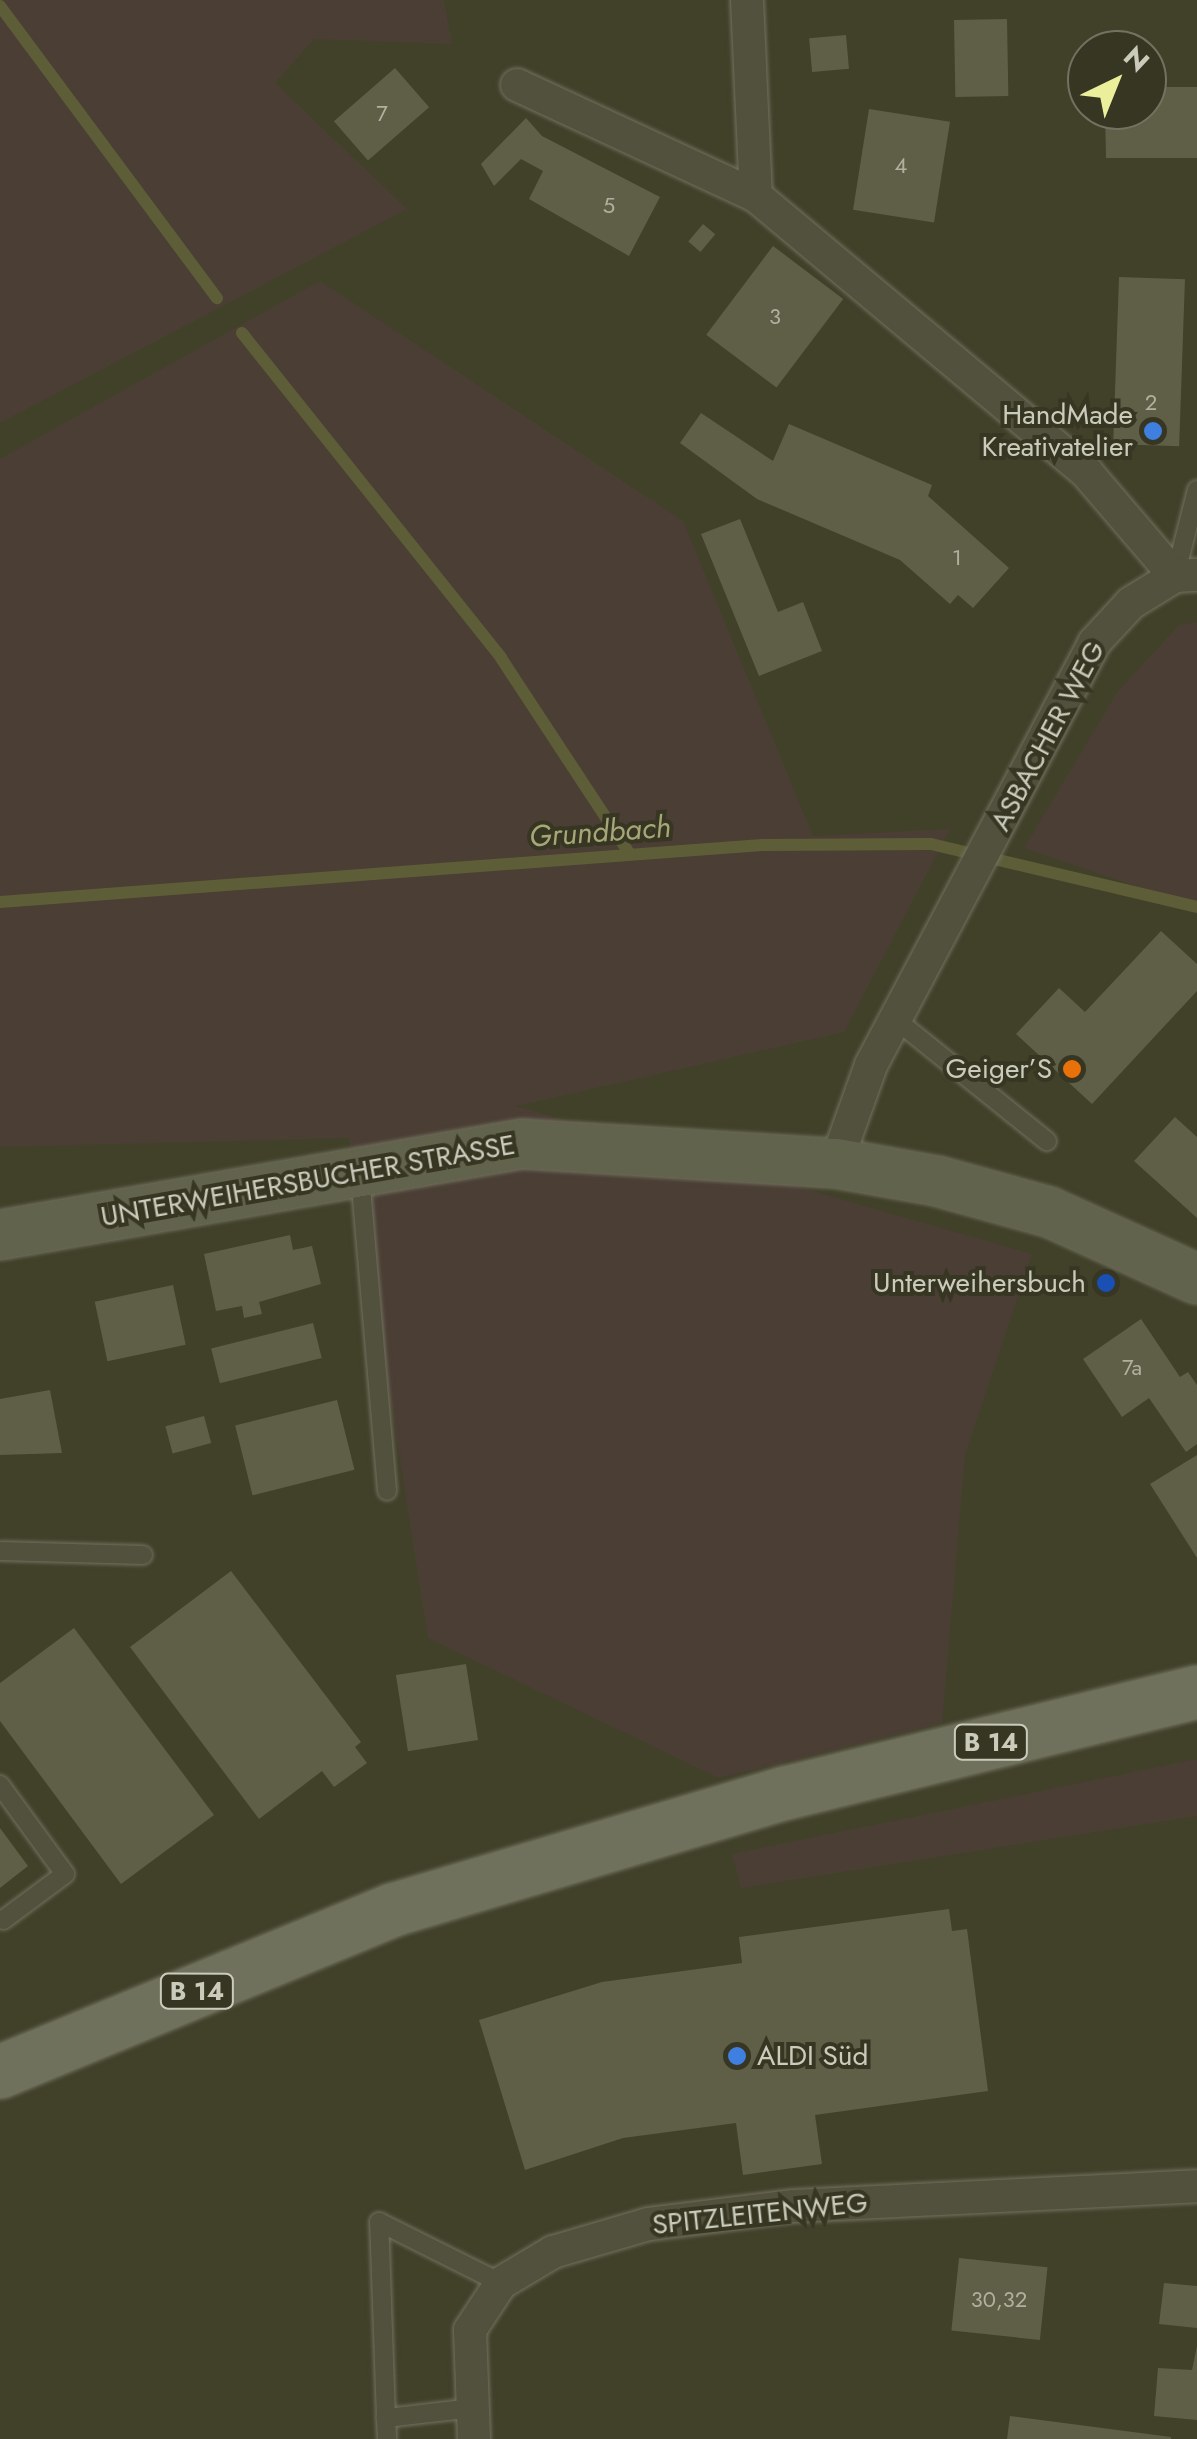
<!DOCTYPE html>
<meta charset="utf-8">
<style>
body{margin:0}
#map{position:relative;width:1197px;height:2439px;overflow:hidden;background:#41412a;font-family:Jost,sans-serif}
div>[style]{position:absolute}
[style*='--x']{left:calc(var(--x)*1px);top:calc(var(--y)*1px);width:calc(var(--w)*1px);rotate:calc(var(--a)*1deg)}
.green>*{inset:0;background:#4b3e34}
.stream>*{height:12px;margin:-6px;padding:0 6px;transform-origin:6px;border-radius:6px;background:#5d5e38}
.building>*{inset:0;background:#5f5f47;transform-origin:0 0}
.roads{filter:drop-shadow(0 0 2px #71715f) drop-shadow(0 0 2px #71715f)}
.lane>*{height:18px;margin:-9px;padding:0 9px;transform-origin:9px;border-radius:9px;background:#51513e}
.street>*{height:32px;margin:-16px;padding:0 16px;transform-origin:16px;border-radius:16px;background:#51513e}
.secondary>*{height:48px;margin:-24px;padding:0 24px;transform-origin:24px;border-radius:24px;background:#62634c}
.primary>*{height:52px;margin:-26px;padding:0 26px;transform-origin:26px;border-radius:26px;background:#70715c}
.dots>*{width:28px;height:28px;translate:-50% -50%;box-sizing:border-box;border:5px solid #363623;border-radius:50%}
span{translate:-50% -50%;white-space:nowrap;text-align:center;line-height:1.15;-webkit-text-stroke:8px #363623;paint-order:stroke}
.number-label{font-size:22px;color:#afb09e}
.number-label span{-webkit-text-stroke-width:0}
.shield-label span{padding:2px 8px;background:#363623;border:2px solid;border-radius:8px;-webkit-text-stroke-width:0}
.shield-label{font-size:25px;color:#cacbbb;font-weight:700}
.poi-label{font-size:28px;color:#cacbbb}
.right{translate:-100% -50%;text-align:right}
.left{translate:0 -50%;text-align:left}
.street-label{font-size:28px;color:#cacbbb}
.water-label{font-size:30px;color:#a6a678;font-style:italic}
.north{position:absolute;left:1067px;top:30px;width:100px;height:100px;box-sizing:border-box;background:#363623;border:2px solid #717260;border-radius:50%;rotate:43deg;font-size:28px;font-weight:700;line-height:40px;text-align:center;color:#cacbbb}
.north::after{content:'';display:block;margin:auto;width:35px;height:45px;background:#ebef9c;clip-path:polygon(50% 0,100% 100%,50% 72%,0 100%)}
</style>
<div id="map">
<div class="green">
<div style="clip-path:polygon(0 0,444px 0,452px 44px,314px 39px,275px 83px,407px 209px,0 423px)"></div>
<div style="clip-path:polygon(320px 281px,683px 521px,813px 836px,950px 829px,844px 1032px,516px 1106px,1032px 1254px,965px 1455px,942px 1723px,719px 1778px,428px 1638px,349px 1138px,0 1147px,0 459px)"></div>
<div style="clip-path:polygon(1197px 622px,1197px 907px,1024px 848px,1118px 691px,1179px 625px)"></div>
<div style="clip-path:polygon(1197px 1759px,1197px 1816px,741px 1888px,732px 1854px)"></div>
</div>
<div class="stream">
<div style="--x:0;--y:6;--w:364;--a:53.4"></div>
<div style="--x:242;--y:333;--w:416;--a:51.4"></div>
<div style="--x:501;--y:658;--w:233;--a:56.7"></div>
<div style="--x:0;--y:902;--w:764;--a:-4.28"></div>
<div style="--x:762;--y:845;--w:169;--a:-0.3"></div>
<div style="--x:931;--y:844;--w:273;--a:13.3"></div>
</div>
<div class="building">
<div style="left:1007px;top:19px;width:77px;height:53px;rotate:89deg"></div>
<div style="left:846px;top:35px;width:34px;height:37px;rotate:85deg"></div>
<div style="left:395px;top:68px;width:52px;height:81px;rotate:49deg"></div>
<div style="clip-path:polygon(1147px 87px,1197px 87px,1197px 158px,1106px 158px,1105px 110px,1147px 110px)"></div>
<div style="left:869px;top:109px;width:82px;height:102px;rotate:9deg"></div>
<div style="clip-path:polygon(526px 118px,542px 136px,660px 197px,629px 256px,529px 199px,543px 171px,521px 159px,494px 186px,481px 164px)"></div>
<div style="left:703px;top:224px;width:16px;height:23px;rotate:40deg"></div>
<div style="left:773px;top:246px;width:88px;height:111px;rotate:37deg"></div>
<div style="left:1119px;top:277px;width:66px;height:167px;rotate:2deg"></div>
<div style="clip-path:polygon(701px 413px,773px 461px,789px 424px,932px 485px,928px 496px,1009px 568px,973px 608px,958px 595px,950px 604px,900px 560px,757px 499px,680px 443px)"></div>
<div style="clip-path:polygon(740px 519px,778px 612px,803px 602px,822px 651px,759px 676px,701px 534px)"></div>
<div style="clip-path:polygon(1161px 931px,1197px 964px,1197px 991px,1092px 1104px,1016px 1034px,1059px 988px,1085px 1012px)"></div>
<div style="clip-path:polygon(1175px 1117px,1197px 1137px,1197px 1218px,1134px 1161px)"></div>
<div style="clip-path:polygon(290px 1235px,293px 1250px,312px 1246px,321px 1284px,259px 1302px,262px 1314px,244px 1318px,242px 1306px,216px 1311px,204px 1254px)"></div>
<div style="left:173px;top:1285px;width:61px;height:80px;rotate:78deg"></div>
<div style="clip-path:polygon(1141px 1319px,1180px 1377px,1188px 1372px,1197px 1385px,1197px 1444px,1186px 1452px,1149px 1398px,1122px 1417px,1083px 1359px)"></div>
<div style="left:313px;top:1323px;width:36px;height:105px;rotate:76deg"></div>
<div style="clip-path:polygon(50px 1390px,62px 1453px,0 1455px,0 1399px)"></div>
<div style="left:337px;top:1400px;width:72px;height:105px;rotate:76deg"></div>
<div style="left:204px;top:1416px;width:28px;height:40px;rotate:75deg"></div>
<div style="clip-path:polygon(1197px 1455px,1197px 1558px,1150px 1484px)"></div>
<div style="clip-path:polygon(231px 1571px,361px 1742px,355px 1747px,367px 1763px,334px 1787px,322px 1771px,259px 1819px,130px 1647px)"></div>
<div style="clip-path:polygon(74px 1628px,214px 1815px,121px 1884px,0 1721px,0 1683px)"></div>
<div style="left:466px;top:1664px;width:77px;height:71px;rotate:81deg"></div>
<div style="clip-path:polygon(0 1828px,28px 1866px,0 1888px)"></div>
<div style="clip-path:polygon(949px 1909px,952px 1931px,967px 1929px,988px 2091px,815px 2115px,822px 2164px,743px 2175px,736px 2123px,623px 2138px,525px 2170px,479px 2020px,602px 1982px,742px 1963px,739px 1937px)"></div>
<div style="left:959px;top:2258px;width:89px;height:73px;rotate:6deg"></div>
<div style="clip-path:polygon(1164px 2283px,1197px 2286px,1197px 2328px,1159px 2324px)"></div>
<div style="clip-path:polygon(1197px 2346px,1197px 2420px,1154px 2416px,1158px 2368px,1192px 2370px)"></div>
<div style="clip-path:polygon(1010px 2416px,1171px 2437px,1171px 2439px,1007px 2439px)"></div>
</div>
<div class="roads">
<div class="lane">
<div style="--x:1175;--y:576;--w:89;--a:-75.7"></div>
<div style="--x:895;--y:1019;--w:195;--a:38.8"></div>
<div style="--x:360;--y:1175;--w:317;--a:85.1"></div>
<div style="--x:0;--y:1551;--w:143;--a:1.6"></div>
<div style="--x:0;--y:1785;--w:110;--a:53.9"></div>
<div style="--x:65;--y:1874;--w:77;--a:143.4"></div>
<div style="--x:473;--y:2408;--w:88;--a:173.4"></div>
<div style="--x:386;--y:2418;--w:196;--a:-92"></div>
<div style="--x:379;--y:2222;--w:136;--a:26.6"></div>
<div style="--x:386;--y:2418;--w:21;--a:87"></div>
</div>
<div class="street">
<div style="--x:747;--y:0;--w:196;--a:87.4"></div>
<div style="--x:517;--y:85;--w:264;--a:24.9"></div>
<div style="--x:756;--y:196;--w:432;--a:39.9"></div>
<div style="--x:1087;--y:473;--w:135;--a:49.5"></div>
<div style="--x:836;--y:1163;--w:104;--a:-70.3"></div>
<div style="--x:871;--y:1065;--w:477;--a:-62.1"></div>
<div style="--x:1094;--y:643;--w:54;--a:-47.2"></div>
<div style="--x:1131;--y:603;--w:52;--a:-31.5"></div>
<div style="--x:1175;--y:576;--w:22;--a:-3"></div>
<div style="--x:474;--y:2439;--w:109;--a:-92.1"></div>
<div style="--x:470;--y:2330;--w:56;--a:-56.6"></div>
<div style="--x:501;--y:2283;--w:61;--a:-30.8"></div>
<div style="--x:553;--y:2252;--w:100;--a:-16.3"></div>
<div style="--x:649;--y:2224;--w:146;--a:-7.1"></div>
<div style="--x:794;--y:2206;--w:403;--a:-2.8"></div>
</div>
<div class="secondary">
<div style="--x:0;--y:1235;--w:530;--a:-9.89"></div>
<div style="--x:522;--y:1144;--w:315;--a:3.5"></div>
<div style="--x:836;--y:1163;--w:103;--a:10.1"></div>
<div style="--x:937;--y:1181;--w:116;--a:15.5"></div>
<div style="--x:1049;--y:1212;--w:162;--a:24.4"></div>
</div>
<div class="primary">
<div style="--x:0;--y:2072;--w:425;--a:-22.4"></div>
<div style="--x:393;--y:1910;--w:410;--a:-16.6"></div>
<div style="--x:786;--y:1793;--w:423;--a:-13.8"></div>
</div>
</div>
<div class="dots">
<div style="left:1153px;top:431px;background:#3f7fe0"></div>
<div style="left:1072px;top:1069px;background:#e8710a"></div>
<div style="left:1106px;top:1283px;background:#1a4fb4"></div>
<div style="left:737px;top:2056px;background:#3f7fe0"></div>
</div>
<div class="number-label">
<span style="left:382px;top:114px">7</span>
<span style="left:901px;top:166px">4</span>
<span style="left:609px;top:206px">5</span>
<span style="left:775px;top:317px">3</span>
<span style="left:1151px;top:403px">2</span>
<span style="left:957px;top:558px">1</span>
<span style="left:1132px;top:1368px">7a</span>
<span style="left:999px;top:2300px">30,32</span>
</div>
<div class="shield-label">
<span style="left:991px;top:1742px">B 14</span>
<span style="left:197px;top:1991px">B 14</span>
</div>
<div class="poi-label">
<span class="right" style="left:1133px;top:431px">HandMade<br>Kreativatelier</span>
<span class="right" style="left:1052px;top:1069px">Geiger’S</span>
<span class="right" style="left:1086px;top:1283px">Unterweihersbuch</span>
<span class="left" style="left:757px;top:2056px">ALDI Süd</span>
</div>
<div class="street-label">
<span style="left:1048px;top:736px;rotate:-62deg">ASBACHER WEG</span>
<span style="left:308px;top:1181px;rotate:-10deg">UNTERWEIHERSBUCHER STRASSE</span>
<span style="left:760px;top:2214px;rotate:-6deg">SPITZLEITENWEG</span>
</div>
<div class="water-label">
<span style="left:600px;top:832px;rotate:-4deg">Grundbach</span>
</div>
<div class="north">N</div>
</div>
